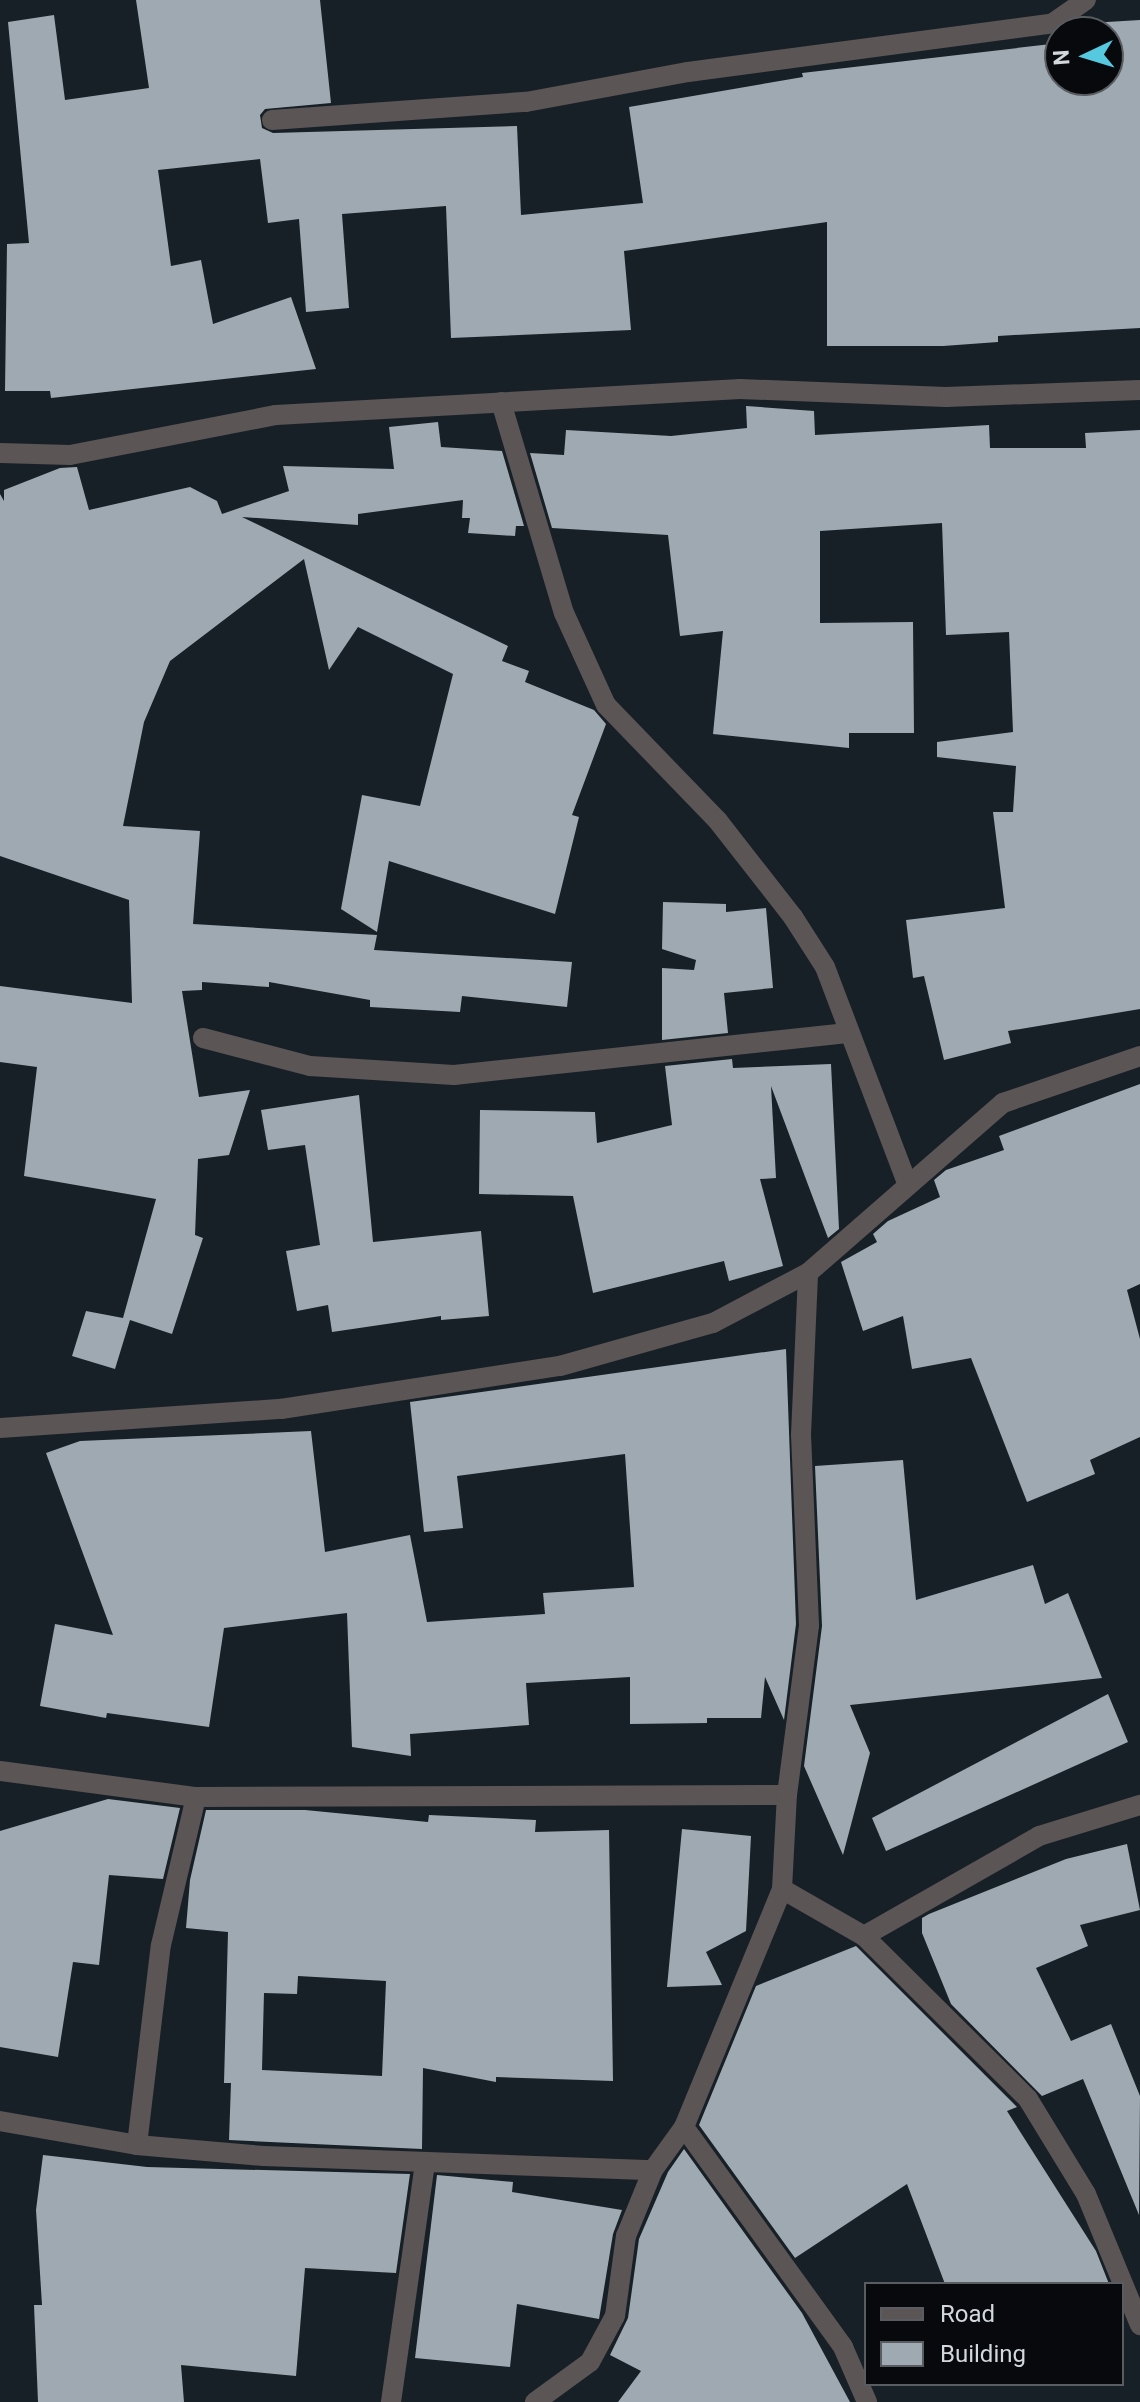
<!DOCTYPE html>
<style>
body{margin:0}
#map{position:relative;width:1140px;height:2402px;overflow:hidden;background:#182027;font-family:Roboto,sans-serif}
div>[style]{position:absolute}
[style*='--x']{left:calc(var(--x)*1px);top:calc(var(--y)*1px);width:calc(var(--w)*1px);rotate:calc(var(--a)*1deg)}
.building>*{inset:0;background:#9fa9b2}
.minor>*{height:20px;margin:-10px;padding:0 10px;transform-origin:10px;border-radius:10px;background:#5b5555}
span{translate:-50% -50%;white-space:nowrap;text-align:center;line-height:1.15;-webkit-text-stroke:8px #07090c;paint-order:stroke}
.legend{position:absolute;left:864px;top:2282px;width:260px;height:104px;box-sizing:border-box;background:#07090c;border:2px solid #595c60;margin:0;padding:10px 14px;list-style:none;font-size:24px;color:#d3d8dd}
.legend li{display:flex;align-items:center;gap:16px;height:40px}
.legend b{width:40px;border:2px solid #595c60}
.north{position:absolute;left:1044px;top:16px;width:80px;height:80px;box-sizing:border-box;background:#07090c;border:2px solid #595c60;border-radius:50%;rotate:266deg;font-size:22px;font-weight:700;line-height:32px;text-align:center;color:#d3d8dd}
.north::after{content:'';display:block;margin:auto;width:28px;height:36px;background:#56c9e1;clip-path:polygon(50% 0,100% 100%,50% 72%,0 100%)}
</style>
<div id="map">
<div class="building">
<div style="clip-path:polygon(136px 0,320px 0,331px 103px,265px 109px,260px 115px,262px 128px,273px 133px,517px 126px,521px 215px,643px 203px,629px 107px,803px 77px,802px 73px,1060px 43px,1060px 80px,1108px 80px,1108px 32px,1075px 32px,1074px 24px,1140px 20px,1140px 328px,998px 336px,998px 342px,943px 346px,827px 346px,827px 222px,624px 251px,631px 330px,451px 338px,446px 206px,342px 214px,349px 308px,306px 312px,299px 219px,268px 223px,260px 159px,158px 170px,171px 266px,201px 260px,213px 324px,291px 297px,316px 369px,51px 398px,50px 391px,5px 391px,7px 244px,29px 243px,8px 22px,54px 15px,65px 100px,149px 88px)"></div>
<div style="clip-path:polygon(746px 406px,814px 411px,815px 435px,989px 425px,990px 448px,1086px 448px,1085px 433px,1140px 430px,1140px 1009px,1008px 1031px,1011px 1043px,944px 1060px,924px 976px,913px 978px,906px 920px,1005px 908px,993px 812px,1013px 812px,1016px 766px,937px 757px,937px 742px,1013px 732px,1009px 632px,946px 635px,942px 523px,820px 531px,820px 623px,913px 622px,914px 733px,849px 733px,849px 748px,713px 734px,723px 631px,680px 636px,668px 535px,552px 528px,530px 453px,564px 455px,566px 430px,671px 436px,747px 428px)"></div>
<div style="clip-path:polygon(438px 422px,441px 447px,502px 451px,524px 526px,516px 526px,515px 536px,468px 533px,470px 518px,462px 518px,463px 500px,358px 514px,358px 525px,242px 517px,508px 646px,502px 661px,529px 671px,525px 682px,594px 710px,606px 724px,572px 815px,579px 817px,555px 914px,389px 861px,377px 932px,341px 909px,362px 795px,420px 806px,453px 674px,358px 627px,329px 670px,304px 559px,170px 661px,144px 722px,123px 826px,200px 831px,193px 924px,377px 935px,374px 950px,572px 962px,567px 1007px,462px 996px,460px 1012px,370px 1007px,370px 1000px,269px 982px,269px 987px,202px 982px,202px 990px,182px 991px,199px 1097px,250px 1090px,229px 1155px,198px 1159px,195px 1235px,203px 1238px,172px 1334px,130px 1320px,115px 1369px,72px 1356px,86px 1311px,123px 1318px,156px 1199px,24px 1176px,37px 1067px,0 1062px,0 986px,132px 1003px,129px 900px,0 856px,0 494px,4px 501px,4px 490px,60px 468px,77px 467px,89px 510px,190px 487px,217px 501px,222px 514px,289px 491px,283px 466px,394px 469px,389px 427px)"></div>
<div style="clip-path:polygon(663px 902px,726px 904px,726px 912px,766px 908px,773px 988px,724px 993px,728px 1033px,662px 1040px,662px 968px,694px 970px,696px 960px,662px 949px)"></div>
<div style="clip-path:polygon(732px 1059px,733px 1068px,831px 1064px,839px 1229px,828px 1238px,771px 1086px,776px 1178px,760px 1179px,783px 1266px,729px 1281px,724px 1261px,593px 1293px,573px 1196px,479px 1194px,480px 1110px,595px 1112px,597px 1143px,672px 1125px,665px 1066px)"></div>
<div style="clip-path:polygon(1140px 1084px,1140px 1284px,1127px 1290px,1140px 1339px,1140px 1437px,1090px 1460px,1095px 1474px,1027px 1502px,971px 1358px,912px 1369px,903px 1316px,863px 1331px,841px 1262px,877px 1242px,873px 1234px,888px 1221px,940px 1197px,934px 1180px,946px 1170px,1004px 1150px,999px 1136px)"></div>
<div style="clip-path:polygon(359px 1095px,373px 1242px,481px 1231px,489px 1316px,441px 1320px,441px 1316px,332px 1332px,328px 1305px,297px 1311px,286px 1251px,320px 1245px,305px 1145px,268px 1150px,261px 1110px)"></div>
<div style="clip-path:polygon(786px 1349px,796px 1624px,784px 1720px,765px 1677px,761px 1718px,707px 1718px,707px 1723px,630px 1724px,630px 1677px,526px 1683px,529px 1725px,410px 1734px,411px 1756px,352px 1747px,347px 1613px,224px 1628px,209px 1727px,107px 1713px,106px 1718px,40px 1706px,55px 1624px,113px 1635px,46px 1453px,80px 1441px,311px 1431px,325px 1552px,410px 1535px,427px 1622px,545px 1614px,543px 1593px,634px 1587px,625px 1454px,457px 1476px,463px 1528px,424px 1532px,410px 1402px)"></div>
<div style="clip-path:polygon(903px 1460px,916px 1600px,1033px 1565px,1045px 1604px,1068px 1593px,1102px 1678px,850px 1705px,870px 1753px,843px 1855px,804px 1766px,822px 1626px,815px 1466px)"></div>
<div style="clip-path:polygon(1108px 1694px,1128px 1742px,886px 1851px,872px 1818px)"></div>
<div style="clip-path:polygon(108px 1799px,180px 1808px,163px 1879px,109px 1875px,99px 1965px,73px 1962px,58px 2057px,0 2047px,0 1831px)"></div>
<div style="clip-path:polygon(evenodd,206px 1810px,305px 1810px,428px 1822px,429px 1815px,536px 1820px,535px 1832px,609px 1830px,613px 2081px,496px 2077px,496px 2082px,423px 2068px,422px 2149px,229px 2140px,231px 2083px,224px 2083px,228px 1932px,186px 1928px,190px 1880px,206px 1810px,298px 1976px,386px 1981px,382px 2076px,262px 2070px,264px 1993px,297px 1994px,298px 1976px)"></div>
<div style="clip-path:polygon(682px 1829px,751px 1836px,746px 1931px,706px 1952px,722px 1985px,667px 1987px)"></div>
<div style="clip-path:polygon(1127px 1844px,1140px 1910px,1080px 1925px,1088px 1946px,1036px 1968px,1071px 2041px,1111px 2024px,1140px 2096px,1139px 2215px,1083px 2079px,1042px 2096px,951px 2004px,922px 1933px,922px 1918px,929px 1914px,1066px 1859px)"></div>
<div style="clip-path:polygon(856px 1946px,1017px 2107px,1007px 2111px,1096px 2251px,1109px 2284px,945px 2284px,907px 2184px,795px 2258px,699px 2125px,756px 1986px)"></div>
<div style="clip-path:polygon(684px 2149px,802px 2313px,850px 2402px,618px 2402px,641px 2371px,610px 2355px,628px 2318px,639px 2239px,668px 2172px)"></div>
<div style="clip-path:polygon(43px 2155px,147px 2167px,410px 2174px,396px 2273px,305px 2268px,296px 2376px,181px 2365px,184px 2402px,38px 2402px,34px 2305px,42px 2305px,36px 2210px)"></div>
<div style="clip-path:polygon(437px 2175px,513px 2182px,512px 2192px,622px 2210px,613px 2234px,599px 2319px,517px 2304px,510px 2367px,415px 2358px)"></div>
</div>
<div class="minor">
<div style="--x:272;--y:120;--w:255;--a:-4.1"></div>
<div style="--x:526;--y:102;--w:165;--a:-10.5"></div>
<div style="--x:688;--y:72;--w:368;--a:-7.6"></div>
<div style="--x:1053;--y:23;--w:40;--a:-34.9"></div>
<div style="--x:501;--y:402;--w:220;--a:73.4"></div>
<div style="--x:564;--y:613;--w:101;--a:65.5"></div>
<div style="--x:606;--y:705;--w:161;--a:46"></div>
<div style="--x:718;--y:821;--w:122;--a:52"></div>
<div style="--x:793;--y:917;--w:59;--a:57.4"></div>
<div style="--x:825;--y:967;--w:233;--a:69.2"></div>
<div style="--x:0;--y:453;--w:70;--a:1.6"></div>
<div style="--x:70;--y:455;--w:210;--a:-11"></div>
<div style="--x:276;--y:415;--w:465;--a:-3.2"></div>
<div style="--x:740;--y:389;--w:206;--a:2.2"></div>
<div style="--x:946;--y:397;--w:194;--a:-2.1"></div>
<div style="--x:203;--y:1038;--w:111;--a:14.7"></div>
<div style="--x:310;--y:1066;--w:144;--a:3.6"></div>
<div style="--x:454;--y:1075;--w:398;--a:-6.1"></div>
<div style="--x:0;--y:1428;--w:282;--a:-3.9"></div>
<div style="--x:281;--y:1409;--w:282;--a:-8.8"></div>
<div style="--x:560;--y:1366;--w:159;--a:-15.7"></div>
<div style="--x:713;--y:1323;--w:107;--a:-27.8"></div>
<div style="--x:808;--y:1273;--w:259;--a:-41.1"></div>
<div style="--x:1003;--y:1103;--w:145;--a:-18.9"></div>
<div style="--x:0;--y:1771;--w:198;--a:7.6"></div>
<div style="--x:196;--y:1797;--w:591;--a:-0.19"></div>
<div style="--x:782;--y:1889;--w:95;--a:29.8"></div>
<div style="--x:864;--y:1936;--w:231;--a:44.8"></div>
<div style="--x:1028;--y:2099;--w:111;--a:58.6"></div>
<div style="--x:1086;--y:2194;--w:142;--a:67.6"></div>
<div style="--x:864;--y:1936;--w:202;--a:-29.7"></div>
<div style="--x:1039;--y:1836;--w:106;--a:-17.1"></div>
<div style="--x:0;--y:2121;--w:139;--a:9.9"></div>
<div style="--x:137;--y:2145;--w:127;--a:5"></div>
<div style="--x:264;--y:2156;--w:389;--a:2.1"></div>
<div style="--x:684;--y:2127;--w:271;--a:54.1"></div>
<div style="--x:843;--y:2347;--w:60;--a:66.4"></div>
<div style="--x:137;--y:2145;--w:201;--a:-83.2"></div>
<div style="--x:161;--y:1945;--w:152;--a:-76.7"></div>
<div style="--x:391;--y:2402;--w:240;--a:-81.9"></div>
<div style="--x:535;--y:2402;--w:68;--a:-36"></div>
<div style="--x:590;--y:2362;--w:52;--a:-61.5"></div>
<div style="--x:615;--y:2316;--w:81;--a:-82.2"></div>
<div style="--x:626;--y:2236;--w:71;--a:-67.8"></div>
<div style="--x:653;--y:2170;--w:53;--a:-54.2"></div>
<div style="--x:684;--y:2127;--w:257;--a:-67.6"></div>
<div style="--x:782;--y:1889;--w:94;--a:-87"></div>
<div style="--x:787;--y:1795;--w:171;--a:-82.6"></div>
<div style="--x:809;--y:1625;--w:190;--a:-92.4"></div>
<div style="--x:801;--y:1435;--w:162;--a:-87.5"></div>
</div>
<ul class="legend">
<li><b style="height:10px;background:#5b5555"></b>Road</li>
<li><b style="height:22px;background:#9fa9b2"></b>Building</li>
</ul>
<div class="north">N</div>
</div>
